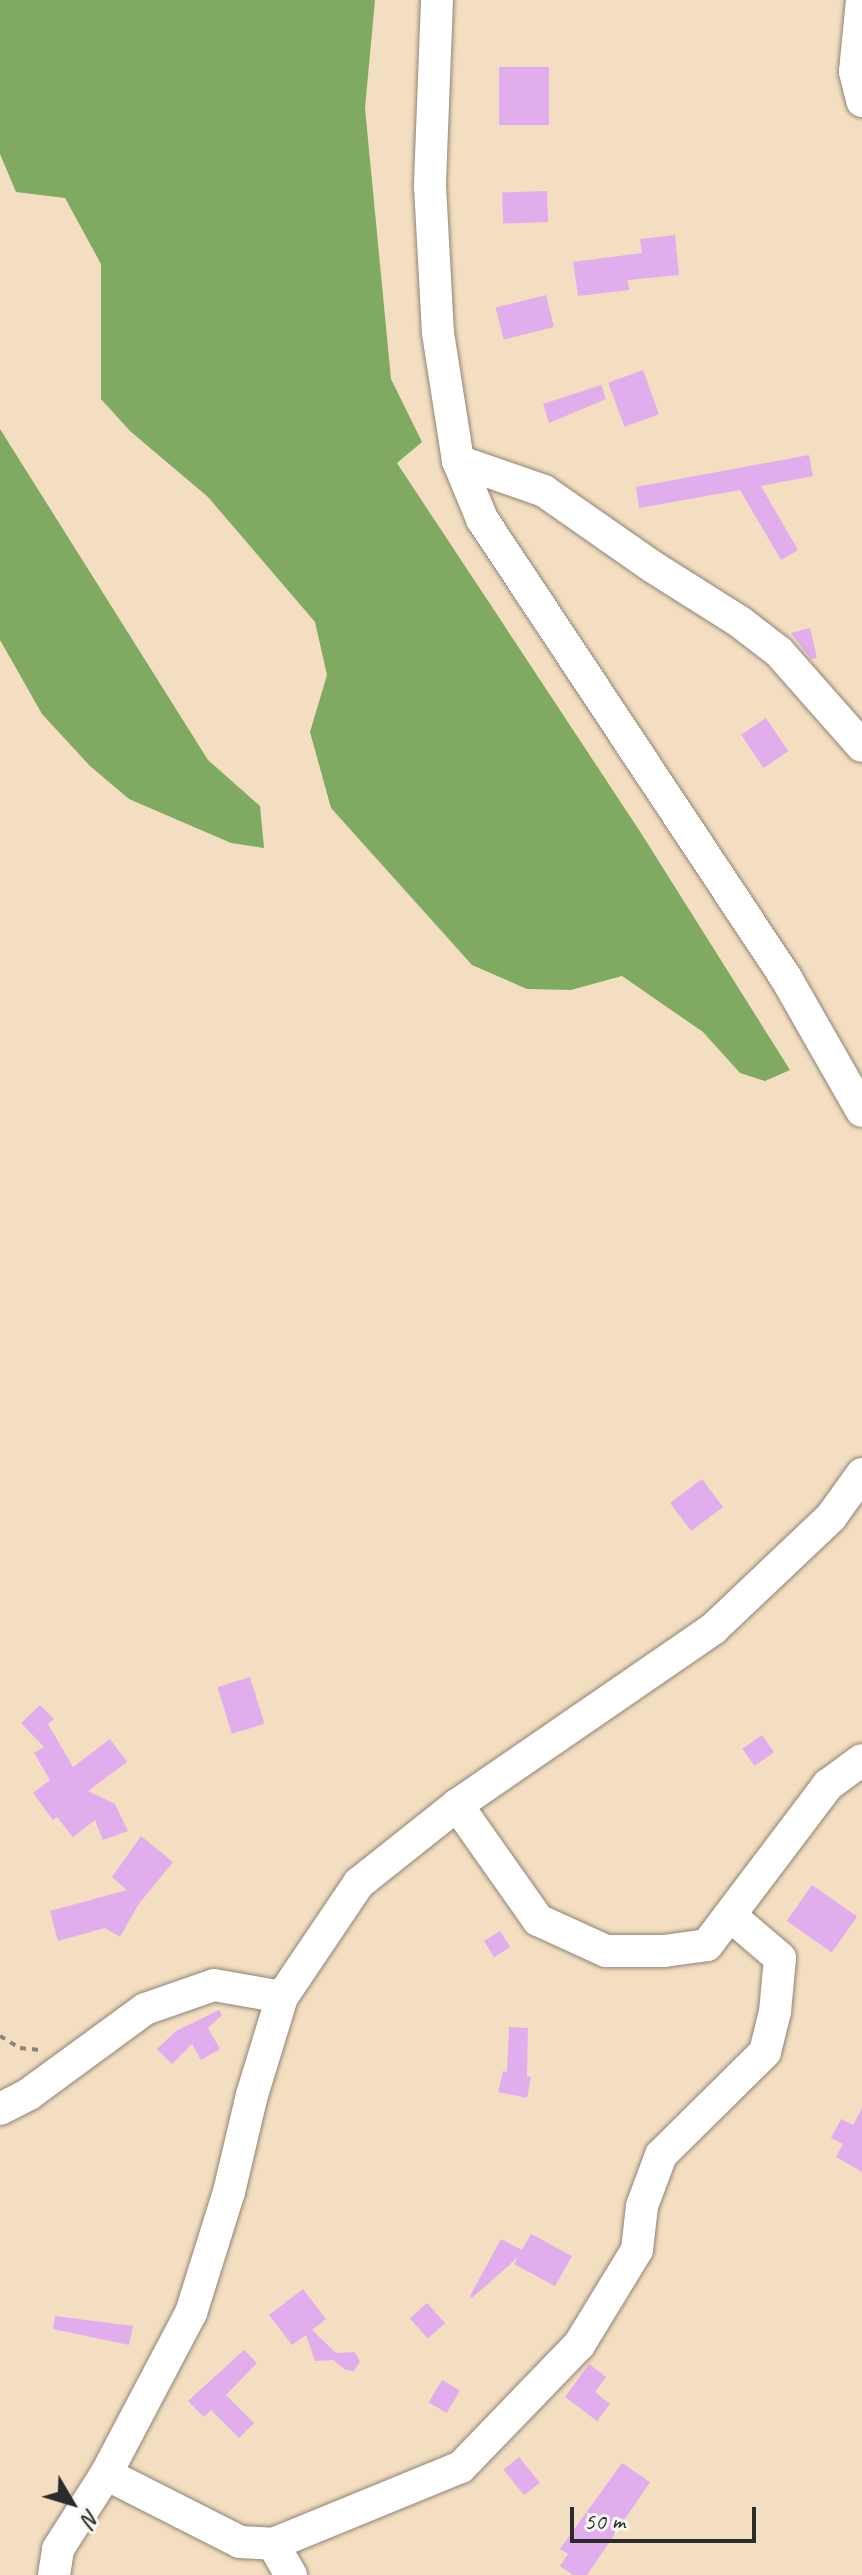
<!DOCTYPE html>
<style>
body{margin:0}
#map{position:relative;width:862px;height:2575px;overflow:hidden;background:#f3dec1;font-family:Caveat,sans-serif}
div>[style]{position:absolute}
[style*='--x']{left:calc(var(--x)*1px);top:calc(var(--y)*1px);width:calc(var(--w)*1px);rotate:calc(var(--a)*1deg)}
.forest>*{inset:0;background:#80aa61}
.building>*{inset:0;background:#e1adec;transform-origin:0 0}
.path>*{height:4px;margin-top:-2px;transform-origin:0;background:repeating-linear-gradient(90deg,#8f8476 0 6px,transparent 0 12px)}
.roads{filter:drop-shadow(0 0 2px #8f8476) drop-shadow(0 0 2px #8f8476)}
.minor>*{height:32px;margin:-16px;padding:0 16px;transform-origin:16px;border-radius:16px;background:#fff}
span{translate:-50% -50%;white-space:nowrap;text-align:center;line-height:1.15;-webkit-text-stroke:7px #f6f6f2;paint-order:stroke}
.north{position:absolute;left:32px;top:2463px;width:80px;height:80px;-webkit-text-stroke:6px #f6f6f2;paint-order:stroke;rotate:128deg;font-size:22px;font-weight:700;line-height:32px;text-align:center;color:#2b2b2b}
.north::after{content:'';display:block;margin:auto;width:28px;height:36px;background:#2b2b2b;clip-path:polygon(50% 0,100% 100%,50% 72%,0 100%)}
.scale{position:absolute;left:570px;top:2507px;width:186px;height:36px;box-sizing:border-box;border:4px solid #2b2b2b;border-top:0;padding-left:10px;font-size:24px;line-height:28px;white-space:nowrap;color:#2b2b2b;-webkit-text-stroke:6px #f6f6f2;paint-order:stroke}
</style>
<div id="map">
<div class="forest">
<div style="clip-path:polygon(0 0,375px 0,365px 108px,391px 379px,422px 442px,397px 463px,641px 833px,790px 1070px,765px 1081px,740px 1073px,703px 1032px,622px 976px,571px 990px,527px 989px,472px 965px,331px 808px,310px 732px,327px 675px,315px 622px,208px 497px,130px 431px,101px 399px,101px 264px,65px 198px,16px 192px,0 154px)"></div>
<div style="clip-path:polygon(0 429px,208px 760px,260px 806px,264px 848px,231px 843px,129px 799px,90px 766px,42px 714px,0 640px)"></div>
</div>
<div class="building">
<div style="left:499px;top:67px;width:50px;height:58px"></div>
<div style="left:547px;top:191px;width:31px;height:45px;rotate:88deg"></div>
<div style="clip-path:polygon(675px 235px,679px 275px,628px 280px,629px 290px,578px 296px,573px 262px,642px 253px,640px 239px)"></div>
<div style="left:546px;top:295px;width:33px;height:52px;rotate:76deg"></div>
<div style="left:643px;top:370px;width:47px;height:37px;rotate:70deg"></div>
<div style="clip-path:polygon(601px 385px,606px 399px,549px 423px,543px 404px)"></div>
<div style="clip-path:polygon(809px 455px,813px 476px,761px 486px,798px 550px,781px 560px,740px 490px,639px 508px,636px 487px)"></div>
<div style="clip-path:polygon(810px 628px,817px 658px,811px 659px,791px 633px)"></div>
<div style="left:766px;top:718px;width:40px;height:30px;rotate:56deg"></div>
<div style="left:702px;top:1479px;width:35px;height:40px;rotate:53deg"></div>
<div style="left:250px;top:1677px;width:49px;height:34px;rotate:73deg"></div>
<div style="clip-path:polygon(40px 1705px,54px 1719px,48px 1724px,73px 1767px,110px 1739px,127px 1762px,88px 1791px,115px 1804px,128px 1831px,103px 1840px,95px 1820px,73px 1837px,57px 1817px,53px 1820px,33px 1793px,50px 1780px,34px 1753px,44px 1747px,21px 1723px)"></div>
<div style="left:762px;top:1735px;width:21px;height:24px;rotate:55deg"></div>
<div style="clip-path:polygon(141px 1836px,173px 1862px,138px 1905px,120px 1937px,105px 1928px,58px 1941px,50px 1911px,127px 1890px,112px 1877px)"></div>
<div style="left:812px;top:1885px;width:55px;height:44px;rotate:35deg"></div>
<div style="left:500px;top:1931px;width:19px;height:19px;rotate:58deg"></div>
<div style="clip-path:polygon(219px 2010px,222px 2015px,208px 2028px,220px 2049px,201px 2060px,192px 2044px,172px 2064px,157px 2049px,176px 2031px)"></div>
<div style="clip-path:polygon(509px 2027px,528px 2028px,527px 2076px,531px 2077px,527px 2098px,498px 2092px,503px 2071px,507px 2072px)"></div>
<div style="clip-path:polygon(862px 2108px,862px 2172px,836px 2157px,843px 2144px,831px 2138px,841px 2119px,853px 2125px)"></div>
<div style="clip-path:polygon(531px 2234px,572px 2256px,555px 2286px,514px 2264px,518px 2257px,472px 2298px,470px 2296px,501px 2239px,522px 2250px)"></div>
<div style="clip-path:polygon(303px 2289px,326px 2319px,312px 2330px,336px 2353px,355px 2352px,360px 2362px,354px 2371px,346px 2370px,333px 2360px,315px 2361px,306px 2335px,292px 2345px,269px 2315px)"></div>
<div style="left:427px;top:2303px;width:27px;height:23px;rotate:48deg"></div>
<div style="clip-path:polygon(55px 2316px,133px 2326px,129px 2345px,53px 2329px)"></div>
<div style="clip-path:polygon(244px 2350px,257px 2363px,226px 2395px,254px 2423px,239px 2438px,211px 2410px,204px 2417px,188px 2401px)"></div>
<div style="clip-path:polygon(589px 2364px,606px 2377px,595px 2392px,610px 2404px,597px 2421px,565px 2397px)"></div>
<div style="left:442px;top:2380px;width:21px;height:26px;rotate:31deg"></div>
<div style="left:519px;top:2457px;width:33px;height:20px;rotate:51deg"></div>
<div style="clip-path:polygon(622px 2463px,650px 2482px,587px 2575px,573px 2575px,560px 2566px,568px 2554px,560px 2549px)"></div>
</div>
<div class="path">
<div style="--x:0;--y:2036;--w:23;--a:31"></div>
<div style="--x:20;--y:2048;--w:20;--a:6"></div>
</div>
<div class="roads">
<div class="minor">
<div style="--x:437;--y:0;--w:186;--a:92.2"></div>
<div style="--x:430;--y:186;--w:147;--a:86.9"></div>
<div style="--x:438;--y:333;--w:130;--a:81.1"></div>
<div style="--x:458;--y:461;--w:63;--a:67.5"></div>
<div style="--x:482;--y:519;--w:551;--a:56.48"></div>
<div style="--x:786;--y:978;--w:153;--a:60.3"></div>
<div style="--x:862;--y:0;--w:72;--a:95.6"></div>
<div style="--x:855;--y:72;--w:30;--a:76"></div>
<div style="--x:458;--y:461;--w:91;--a:19.2"></div>
<div style="--x:544;--y:491;--w:133;--a:34.9"></div>
<div style="--x:653;--y:567;--w:103;--a:32.3"></div>
<div style="--x:740;--y:622;--w:49;--a:37.6"></div>
<div style="--x:779;--y:652;--w:125;--a:48.6"></div>
<div style="--x:457;--y:1805;--w:141;--a:54.8"></div>
<div style="--x:538;--y:1920;--w:75;--a:24.5"></div>
<div style="--x:606;--y:1951;--w:58;--a:0"></div>
<div style="--x:664;--y:1951;--w:43;--a:-7.9"></div>
<div style="--x:707;--y:1945;--w:201;--a:-52.9"></div>
<div style="--x:828;--y:1785;--w:42;--a:-36.3"></div>
<div style="--x:0;--y:2109;--w:33;--a:-27"></div>
<div style="--x:29;--y:2094;--w:144;--a:-36.2"></div>
<div style="--x:145;--y:2009;--w:73;--a:-19.2"></div>
<div style="--x:214;--y:1985;--w:69;--a:10"></div>
<div style="--x:106;--y:2474;--w:150;--a:26.9"></div>
<div style="--x:240;--y:2542;--w:33;--a:3"></div>
<div style="--x:273;--y:2544;--w:203;--a:-22.3"></div>
<div style="--x:461;--y:2467;--w:170;--a:-46"></div>
<div style="--x:579;--y:2345;--w:111;--a:-58.6"></div>
<div style="--x:637;--y:2250;--w:44;--a:-83.5"></div>
<div style="--x:642;--y:2206;--w:54;--a:-69.6"></div>
<div style="--x:661;--y:2155;--w:146;--a:-44.7"></div>
<div style="--x:765;--y:2052;--w:41;--a:-76"></div>
<div style="--x:775;--y:2012;--w:54;--a:-84.7"></div>
<div style="--x:780;--y:1958;--w:63;--a:-139.5"></div>
<div style="--x:273;--y:2544;--w:36;--a:60"></div>
<div style="--x:54;--y:2575;--w:26;--a:-81"></div>
<div style="--x:58;--y:2549;--w:89;--a:-57.4"></div>
<div style="--x:106;--y:2474;--w:182;--a:-62.2"></div>
<div style="--x:191;--y:2313;--w:127;--a:-72.6"></div>
<div style="--x:229;--y:2192;--w:100;--a:-76.7"></div>
<div style="--x:252;--y:2095;--w:102;--a:-73"></div>
<div style="--x:282;--y:1997;--w:138;--a:-56"></div>
<div style="--x:359;--y:1883;--w:125;--a:-38.5"></div>
<div style="--x:457;--y:1805;--w:311;--a:-34.5"></div>
<div style="--x:713;--y:1629;--w:163;--a:-43.5"></div>
<div style="--x:831;--y:1517;--w:53;--a:-54.2"></div>
</div>
</div>
<div class="north">N</div>
<div class="scale">50 m</div>
</div>
